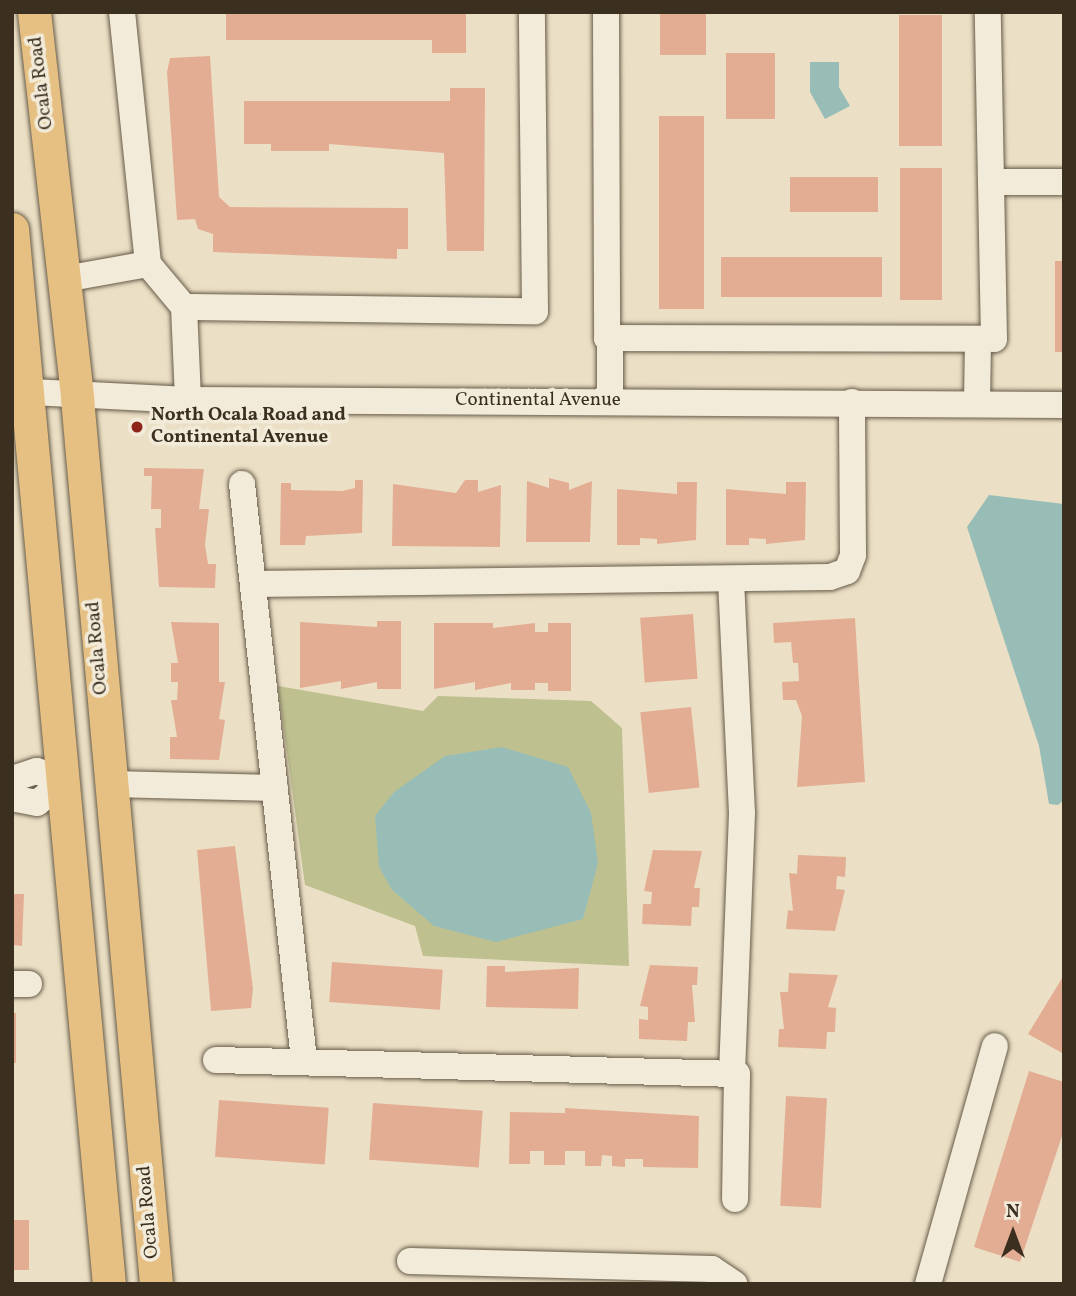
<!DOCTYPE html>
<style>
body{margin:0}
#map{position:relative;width:1076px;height:1296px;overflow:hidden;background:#ebe0c5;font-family:Vollkorn,serif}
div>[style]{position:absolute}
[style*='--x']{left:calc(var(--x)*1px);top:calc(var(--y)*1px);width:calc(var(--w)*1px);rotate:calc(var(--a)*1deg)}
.green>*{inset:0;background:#bec090}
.water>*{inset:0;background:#98bdb7}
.building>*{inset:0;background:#e3ad94;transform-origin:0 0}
.roads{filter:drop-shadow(0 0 2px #675b49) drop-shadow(0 0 2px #675b49)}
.minor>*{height:26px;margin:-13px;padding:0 13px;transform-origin:13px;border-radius:13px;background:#f2ebd9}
.major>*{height:33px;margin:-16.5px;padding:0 16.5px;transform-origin:16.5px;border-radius:16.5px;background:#e6c082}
.dots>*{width:19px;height:19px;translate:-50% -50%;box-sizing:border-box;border:4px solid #f2ebd9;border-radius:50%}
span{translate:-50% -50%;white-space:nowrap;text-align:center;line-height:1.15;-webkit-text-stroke:7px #f2ebd9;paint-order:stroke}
.street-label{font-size:19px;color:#3b2f20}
.poi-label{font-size:19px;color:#3b2f20;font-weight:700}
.left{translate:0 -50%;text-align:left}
.frame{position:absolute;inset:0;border:14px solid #3b2f20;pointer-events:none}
.north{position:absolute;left:978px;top:1198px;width:70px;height:70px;-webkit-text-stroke:5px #f2ebd9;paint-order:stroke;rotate:0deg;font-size:19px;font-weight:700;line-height:28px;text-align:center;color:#3b2f20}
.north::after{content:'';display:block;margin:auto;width:24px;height:32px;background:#3b2f20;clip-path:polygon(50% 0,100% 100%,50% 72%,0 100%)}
</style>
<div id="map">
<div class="green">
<div style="clip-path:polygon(278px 686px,423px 711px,438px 696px,591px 701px,622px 728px,629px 966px,423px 956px,415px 926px,305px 885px)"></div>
</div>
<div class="water">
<div style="clip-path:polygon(810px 62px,839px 62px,839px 87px,850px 106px,825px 119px,810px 92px)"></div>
<div style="clip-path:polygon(989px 495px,1064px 504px,1064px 800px,1058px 805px,1049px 804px,1039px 746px,967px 527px)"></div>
<div style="clip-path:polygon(502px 747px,568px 767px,591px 813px,598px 863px,583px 919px,496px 942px,434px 926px,392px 890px,379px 867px,375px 816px,394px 792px,445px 756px)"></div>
</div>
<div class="building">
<div style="clip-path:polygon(226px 12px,466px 12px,466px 53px,432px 53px,432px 40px,226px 40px)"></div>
<div style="left:660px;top:12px;width:46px;height:43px"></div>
<div style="left:899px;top:15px;width:43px;height:131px"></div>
<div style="left:726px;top:53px;width:49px;height:66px"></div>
<div style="clip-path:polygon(210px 56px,219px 197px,230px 207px,408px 208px,408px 249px,397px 249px,397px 259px,213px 252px,213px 234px,198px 229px,195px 219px,177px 220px,167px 72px,170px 58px)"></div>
<div style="clip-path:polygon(450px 88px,485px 88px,484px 251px,447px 251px,444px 153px,329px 144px,329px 151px,271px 151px,271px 144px,244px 144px,244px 101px,450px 101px)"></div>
<div style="left:659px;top:116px;width:45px;height:193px"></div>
<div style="left:900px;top:168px;width:42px;height:132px"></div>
<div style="left:790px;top:177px;width:88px;height:35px"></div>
<div style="left:882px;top:257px;width:40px;height:161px;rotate:90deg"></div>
<div style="left:1055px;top:261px;width:9px;height:91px"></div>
<div style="clip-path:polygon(144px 468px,204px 469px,199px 509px,209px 509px,205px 545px,208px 564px,216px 564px,215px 588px,159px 587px,155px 528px,161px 528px,161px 509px,151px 509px,152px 476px,144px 476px)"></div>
<div style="clip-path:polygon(549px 478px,569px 483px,569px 490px,592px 481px,590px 542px,526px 542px,527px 481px,549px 488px)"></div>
<div style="clip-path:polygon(355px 480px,363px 480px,362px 533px,306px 536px,305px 545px,280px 545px,281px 483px,291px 483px,291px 490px,342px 491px,355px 488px)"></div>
<div style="clip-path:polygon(465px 480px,478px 480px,478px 492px,501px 485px,500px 547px,392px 546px,393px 484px,456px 493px)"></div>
<div style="clip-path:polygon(677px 482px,697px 482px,696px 540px,657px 544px,657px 539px,640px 538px,640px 545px,617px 545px,617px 489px,677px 494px)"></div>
<div style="clip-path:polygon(786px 482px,806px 482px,805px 540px,766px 544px,766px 539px,749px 538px,749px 545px,726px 545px,726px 489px,786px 494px)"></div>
<div style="left:693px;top:614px;width:65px;height:53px;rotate:86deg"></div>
<div style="clip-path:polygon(855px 618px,865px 782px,797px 787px,802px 716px,796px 700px,783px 700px,782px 682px,799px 681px,798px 663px,793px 663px,791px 642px,774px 643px,773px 623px)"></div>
<div style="clip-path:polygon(377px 621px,401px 621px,401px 689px,377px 689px,377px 682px,341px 689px,341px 681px,300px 688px,300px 622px,377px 627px)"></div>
<div style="clip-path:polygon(171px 622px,219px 623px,219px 682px,225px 682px,219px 719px,225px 720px,219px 760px,170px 759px,170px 737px,177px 737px,171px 700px,177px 700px,178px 682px,171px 682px,171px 663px,178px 663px)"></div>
<div style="clip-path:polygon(434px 623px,493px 623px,493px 628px,535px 623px,535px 632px,548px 632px,548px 623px,571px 623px,571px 691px,548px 691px,548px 683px,535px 683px,535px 690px,511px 690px,511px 683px,475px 690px,475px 682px,434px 689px)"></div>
<div style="left:691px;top:707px;width:81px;height:51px;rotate:84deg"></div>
<div style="clip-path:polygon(235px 846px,253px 989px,251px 1008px,211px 1011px,197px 850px)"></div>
<div style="clip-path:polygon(653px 850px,702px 851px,694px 888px,700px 888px,699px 907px,692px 907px,691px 926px,642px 924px,643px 904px,651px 904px,652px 892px,644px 891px)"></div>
<div style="clip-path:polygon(798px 855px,846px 857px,845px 877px,837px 876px,836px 889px,845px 890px,835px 931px,786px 929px,788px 910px,793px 911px,789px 873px,797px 874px)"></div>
<div style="clip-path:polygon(12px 894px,24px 894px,22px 946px,12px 945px)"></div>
<div style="left:332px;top:962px;width:111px;height:40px;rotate:4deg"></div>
<div style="clip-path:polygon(650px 965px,698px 967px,697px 985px,692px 985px,695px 1022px,688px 1022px,687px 1041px,639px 1039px,639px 1019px,648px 1020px,648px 1007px,640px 1006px)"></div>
<div style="clip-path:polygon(487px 966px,505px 966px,505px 972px,579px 968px,578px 1009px,486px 1007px)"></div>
<div style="clip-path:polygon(789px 973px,838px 975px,828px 1007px,836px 1008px,835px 1032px,827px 1032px,826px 1049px,778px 1047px,779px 1029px,784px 1029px,780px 992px,788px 992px)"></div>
<div style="clip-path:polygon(1064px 975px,1064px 1054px,1028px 1034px)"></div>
<div style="left:12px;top:1013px;width:4px;height:50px"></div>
<div style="clip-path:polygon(1029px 1071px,1064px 1082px,1064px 1130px,1020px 1262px,974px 1247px)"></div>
<div style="left:786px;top:1096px;width:41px;height:110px;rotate:3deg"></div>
<div style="left:219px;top:1100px;width:110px;height:57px;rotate:4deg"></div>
<div style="left:373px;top:1103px;width:110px;height:57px;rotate:4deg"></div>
<div style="clip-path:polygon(565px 1108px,699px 1116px,698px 1168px,643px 1167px,643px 1159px,625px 1159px,625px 1167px,612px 1166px,612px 1156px,602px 1155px,601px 1166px,585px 1166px,585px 1151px,565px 1151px,565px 1165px,544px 1165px,544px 1151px,530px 1151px,530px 1164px,509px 1164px,510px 1112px,565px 1113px)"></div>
<div style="left:12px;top:1220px;width:17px;height:50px"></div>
</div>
<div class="roads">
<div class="minor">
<div style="--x:122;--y:12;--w:253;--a:84.1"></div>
<div style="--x:148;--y:264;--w:56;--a:50.1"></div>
<div style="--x:184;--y:307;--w:93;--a:87.5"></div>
<div style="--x:606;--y:12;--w:326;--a:89.8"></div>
<div style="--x:607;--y:338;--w:387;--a:0.1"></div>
<div style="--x:994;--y:339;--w:327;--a:-91.1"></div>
<div style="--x:991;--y:182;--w:73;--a:0"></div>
<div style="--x:65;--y:279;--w:84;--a:-10.2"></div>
<div style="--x:184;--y:307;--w:351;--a:0.7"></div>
<div style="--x:535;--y:311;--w:299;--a:-90.6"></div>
<div style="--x:610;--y:338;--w:64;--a:90"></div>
<div style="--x:12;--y:391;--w:176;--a:2.9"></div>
<div style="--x:188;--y:400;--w:876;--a:0.33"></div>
<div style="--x:977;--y:403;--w:64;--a:-89.1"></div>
<div style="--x:242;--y:484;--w:579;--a:83.86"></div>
<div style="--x:731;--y:580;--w:233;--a:87.3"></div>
<div style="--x:742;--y:813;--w:261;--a:92.2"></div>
<div style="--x:253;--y:584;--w:577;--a:-0.7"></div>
<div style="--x:830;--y:577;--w:18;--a:-19"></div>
<div style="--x:847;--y:571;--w:17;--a:-69"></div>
<div style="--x:853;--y:555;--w:153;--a:-90.4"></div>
<div style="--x:12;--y:779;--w:26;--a:-18"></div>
<div style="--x:37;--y:771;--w:28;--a:23"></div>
<div style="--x:63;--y:782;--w:33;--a:141"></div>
<div style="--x:37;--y:803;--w:25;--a:-169"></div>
<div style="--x:111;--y:784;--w:164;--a:1.4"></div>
<div style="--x:12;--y:984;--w:17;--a:0"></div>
<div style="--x:216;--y:1060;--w:521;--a:1.54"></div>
<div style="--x:737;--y:1074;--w:125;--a:90.9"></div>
<div style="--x:410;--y:1261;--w:302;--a:1.5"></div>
<div style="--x:712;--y:1269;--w:27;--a:34"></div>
<div style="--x:928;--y:1284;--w:247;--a:-74.3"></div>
</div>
<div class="major">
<div style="--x:34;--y:12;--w:388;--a:83.6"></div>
<div style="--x:77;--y:398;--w:890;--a:84.9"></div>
<div style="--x:12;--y:229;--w:1059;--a:84.75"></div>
</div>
</div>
<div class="dots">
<div style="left:137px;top:427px;background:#8f2418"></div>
</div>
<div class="street-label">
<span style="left:42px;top:83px;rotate:-97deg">Ocala Road</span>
<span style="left:538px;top:401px">Continental Avenue</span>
<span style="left:98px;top:648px;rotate:-95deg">Ocala Road</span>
<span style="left:149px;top:1212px;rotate:-95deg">Ocala Road</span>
</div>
<div class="poi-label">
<span class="left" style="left:151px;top:427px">North Ocala Road and<br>Continental Avenue</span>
</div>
<div class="frame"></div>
<div class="north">N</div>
</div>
